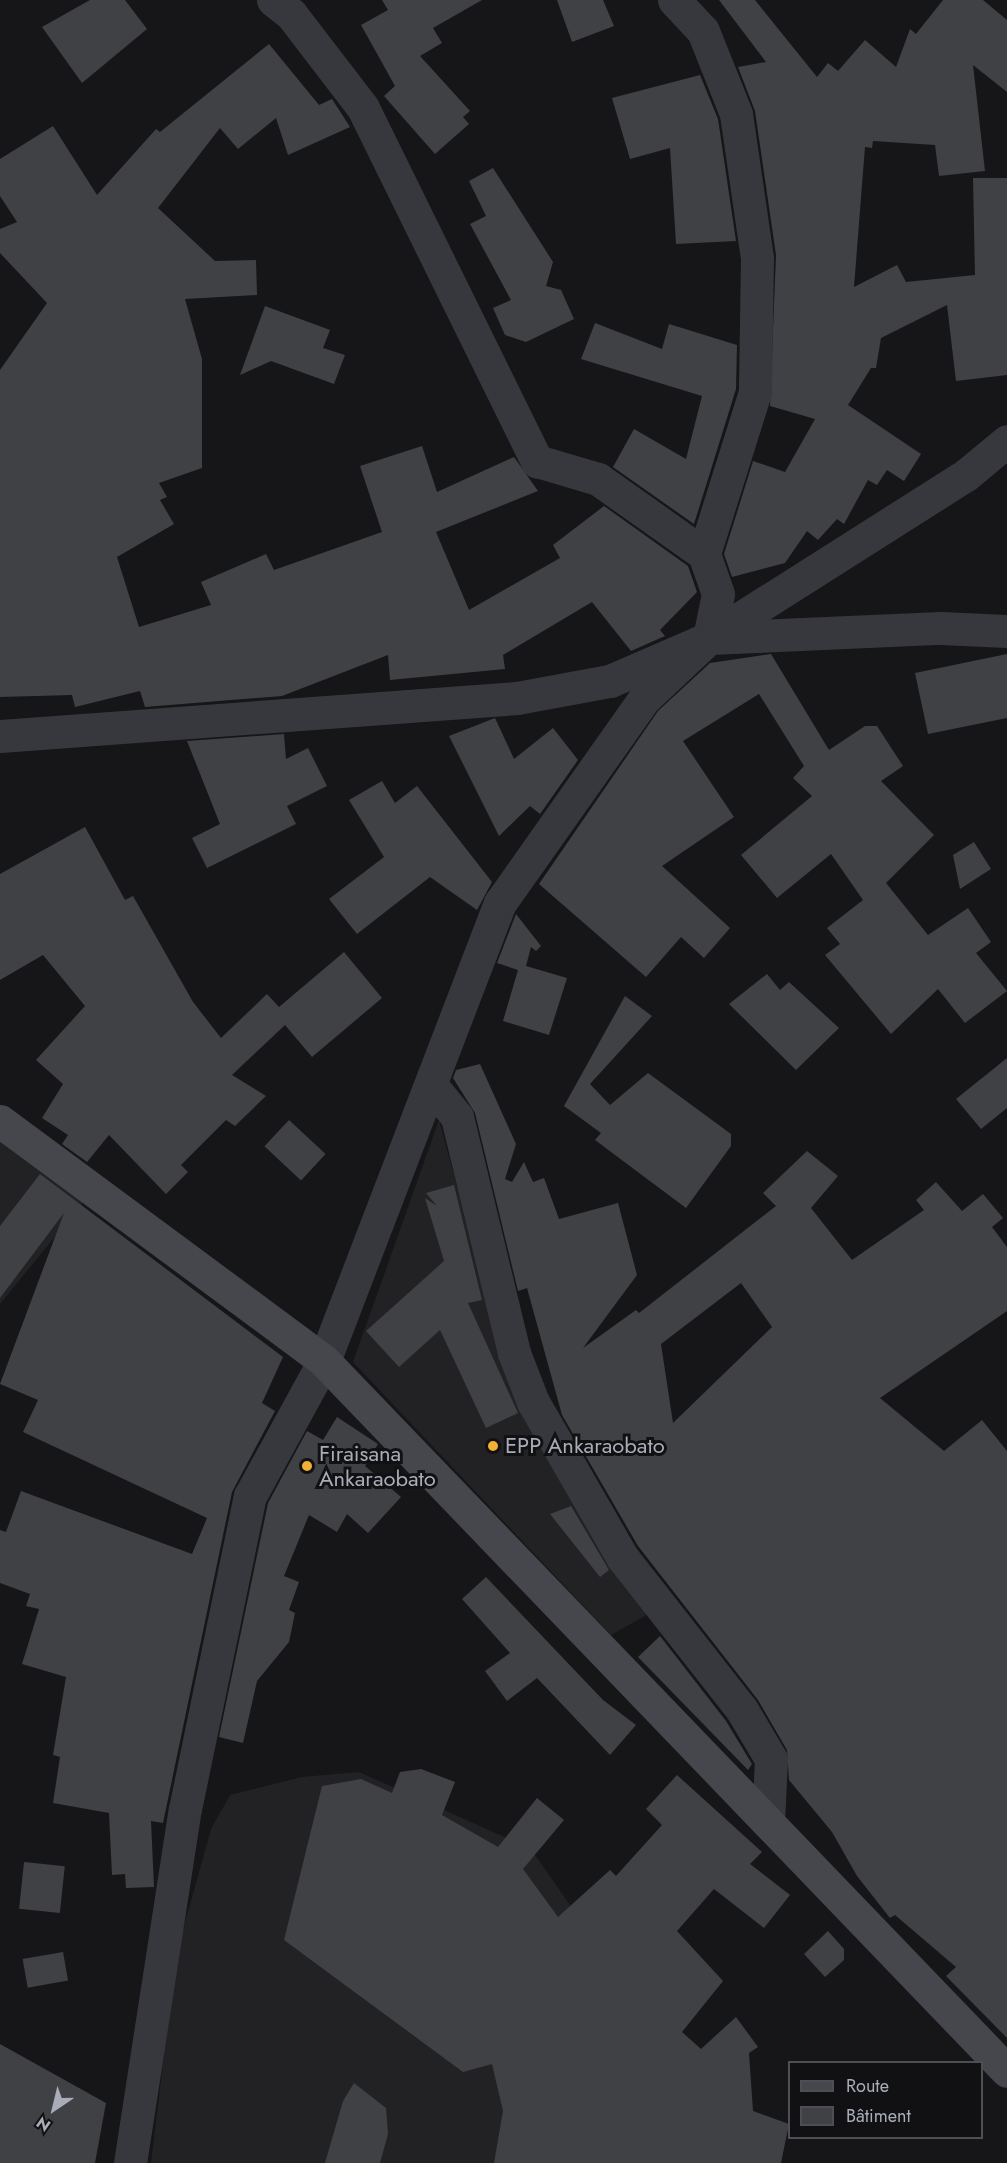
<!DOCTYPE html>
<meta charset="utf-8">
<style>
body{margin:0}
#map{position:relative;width:1007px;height:2163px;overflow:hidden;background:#161618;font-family:Jost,sans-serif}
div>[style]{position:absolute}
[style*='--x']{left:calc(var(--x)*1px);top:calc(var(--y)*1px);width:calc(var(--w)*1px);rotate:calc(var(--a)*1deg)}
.built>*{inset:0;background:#222225}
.building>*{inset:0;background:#404145;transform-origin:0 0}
.street>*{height:33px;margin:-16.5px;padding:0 16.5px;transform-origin:16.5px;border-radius:16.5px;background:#37383d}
.secondary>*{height:33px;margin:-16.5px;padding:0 16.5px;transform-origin:16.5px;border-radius:16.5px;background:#45474d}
.dots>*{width:16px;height:16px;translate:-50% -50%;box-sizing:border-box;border:3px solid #111113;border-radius:50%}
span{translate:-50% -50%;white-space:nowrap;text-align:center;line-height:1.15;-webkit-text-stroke:6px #111113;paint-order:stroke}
.poi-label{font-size:22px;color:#a8adb8}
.left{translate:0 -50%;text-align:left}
.legend{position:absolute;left:788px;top:2061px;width:195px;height:78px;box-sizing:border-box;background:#111113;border:2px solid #4d4f55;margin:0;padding:8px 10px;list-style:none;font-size:18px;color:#a8adb8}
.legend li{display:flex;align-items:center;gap:12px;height:30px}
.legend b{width:30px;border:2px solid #4d4f55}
.north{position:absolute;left:24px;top:2079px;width:60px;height:60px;-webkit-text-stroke:4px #111113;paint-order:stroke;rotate:215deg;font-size:16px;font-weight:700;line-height:24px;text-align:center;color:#a8adb8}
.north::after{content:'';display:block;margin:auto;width:21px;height:27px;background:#a8adb8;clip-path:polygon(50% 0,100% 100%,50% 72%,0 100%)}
</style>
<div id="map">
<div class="built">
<div style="clip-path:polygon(439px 1120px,492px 1314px,650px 1613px,611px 1635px,353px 1362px)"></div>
<div style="clip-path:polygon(0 1127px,85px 1200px,0 1304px)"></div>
<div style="clip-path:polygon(359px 1772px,531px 1849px,675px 2056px,687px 2163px,151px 2163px,176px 1955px,211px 1829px,230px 1795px,302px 1777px)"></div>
</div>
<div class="building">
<div style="clip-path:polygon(90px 0,125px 0,147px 29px,82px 83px,42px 27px)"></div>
<div style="clip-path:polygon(382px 0,482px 0,433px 28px,442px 43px,420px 56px,470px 111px,463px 117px,469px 124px,435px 154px,384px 96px,395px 86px,361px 25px,388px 10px)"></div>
<div style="clip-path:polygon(557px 0,603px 0,614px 26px,572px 42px)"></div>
<div style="clip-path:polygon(719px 0,755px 0,817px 77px,828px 63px,838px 71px,865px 40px,896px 67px,910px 29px,916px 34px,943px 0,983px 0,1007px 20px,1007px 92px,973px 65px,985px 171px,939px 176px,935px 145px,873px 141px,872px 148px,865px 147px,854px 287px,897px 265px,906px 282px,975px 275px,973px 178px,1007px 178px,1007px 375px,956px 381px,947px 305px,881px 338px,876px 368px,871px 368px,848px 405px,921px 454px,904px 481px,887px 470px,877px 485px,868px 480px,844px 524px,837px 519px,818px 540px,807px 531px,785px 563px,732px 577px,724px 554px,753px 461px,785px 472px,815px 419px,770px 406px,776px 255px,755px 111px,738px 67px,766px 62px)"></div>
<div style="clip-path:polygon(269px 44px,319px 105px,332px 99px,350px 127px,288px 155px,276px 118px,238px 149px,220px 128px,158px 208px,215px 261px,256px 260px,257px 295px,185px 299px,202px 359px,202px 468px,159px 483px,167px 497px,160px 500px,174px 524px,117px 557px,139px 627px,211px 605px,201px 582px,266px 554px,274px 570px,382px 532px,360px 466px,422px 446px,437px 492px,514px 457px,538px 491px,436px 532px,469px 610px,560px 558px,553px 545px,604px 506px,688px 566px,697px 592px,660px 630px,665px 636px,631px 651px,592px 602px,503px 655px,505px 669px,390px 680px,388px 655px,282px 696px,145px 707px,140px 691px,75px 707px,72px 695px,0 697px,0 370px,47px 303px,0 253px,0 229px,17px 222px,0 196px,0 159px,53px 126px,97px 195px,156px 129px,160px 132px)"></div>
<div style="clip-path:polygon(700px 75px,718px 119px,736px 241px,676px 244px,670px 148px,630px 159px,612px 98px)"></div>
<div style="clip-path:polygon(493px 168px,553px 262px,546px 286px,561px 290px,574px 319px,526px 342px,505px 335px,493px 308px,511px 300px,470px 224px,486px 216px,469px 181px)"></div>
<div style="clip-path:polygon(265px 306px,330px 330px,323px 348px,345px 355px,334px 384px,271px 361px,240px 375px)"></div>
<div style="clip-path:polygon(595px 323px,662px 349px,669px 324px,737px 345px,736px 389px,694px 524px,613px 467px,634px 429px,686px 459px,702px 396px,581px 359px)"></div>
<div style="clip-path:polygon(771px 654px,829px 750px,865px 726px,877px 726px,903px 766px,881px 781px,934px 835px,886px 883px,928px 935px,968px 908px,991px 942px,976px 953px,1007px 991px,965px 1023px,938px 989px,891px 1034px,825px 955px,840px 944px,827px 928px,863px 900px,831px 854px,777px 898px,741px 855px,812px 796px,793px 778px,804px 766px,759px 694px,683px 741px,734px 817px,662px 866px,730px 928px,704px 958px,681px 937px,646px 977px,539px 884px,658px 711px,710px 663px)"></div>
<div style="clip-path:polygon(1007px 654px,1007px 718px,928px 734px,915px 673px)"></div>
<div style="clip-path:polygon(495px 718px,514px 759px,553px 728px,578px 760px,540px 814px,530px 806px,499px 836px,449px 736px)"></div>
<div style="clip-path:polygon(284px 734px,286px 759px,308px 748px,327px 786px,287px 806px,296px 824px,207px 868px,192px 838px,220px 824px,187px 741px)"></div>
<div style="clip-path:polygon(382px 781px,395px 803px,417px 786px,492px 882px,477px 910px,430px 877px,357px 934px,329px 899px,384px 857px,349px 800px)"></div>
<div style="clip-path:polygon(85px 827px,125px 900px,133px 896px,193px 1002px,221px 1038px,267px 994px,279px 1007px,344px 952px,382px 998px,312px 1057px,285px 1025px,232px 1075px,266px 1096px,235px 1126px,226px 1120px,181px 1165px,188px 1172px,166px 1194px,109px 1135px,87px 1162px,62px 1144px,68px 1135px,42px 1118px,63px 1084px,36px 1060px,85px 1006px,43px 955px,0 980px,0 874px)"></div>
<div style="clip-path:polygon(974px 842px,991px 869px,960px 889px,953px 855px)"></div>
<div style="clip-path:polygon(516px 914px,541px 946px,536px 951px,531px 947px,526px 966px,567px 978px,549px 1035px,503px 1021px,518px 970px,497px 963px)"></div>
<div style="clip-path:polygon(767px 974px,780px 990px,789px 982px,839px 1028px,796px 1070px,729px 1004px)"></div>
<div style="clip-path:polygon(625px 996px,652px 1016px,590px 1084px,610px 1105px,648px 1073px,731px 1134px,731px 1146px,686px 1208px,595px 1140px,601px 1133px,564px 1106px)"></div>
<div style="clip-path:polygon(1007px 1058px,1007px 1108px,981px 1129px,956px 1099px)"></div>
<div style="clip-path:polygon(evenodd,480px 1064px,516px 1144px,505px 1179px,512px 1182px,524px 1162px,533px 1182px,544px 1178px,559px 1219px,618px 1203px,637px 1275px,583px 1348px,636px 1310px,639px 1313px,776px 1206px,763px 1193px,807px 1151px,838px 1176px,811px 1208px,852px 1260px,924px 1210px,916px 1200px,936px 1182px,962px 1211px,983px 1194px,1003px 1218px,992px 1227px,1007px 1247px,1007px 1311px,880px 1398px,944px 1451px,982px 1420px,1007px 1451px,1007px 2038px,946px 1976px,956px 1967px,895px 1915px,890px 1918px,857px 1876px,832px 1832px,789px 1780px,787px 1750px,758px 1700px,638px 1546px,562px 1415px,527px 1288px,518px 1291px,475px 1113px,453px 1078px,456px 1070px,480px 1064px,741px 1283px,772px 1327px,673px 1423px,661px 1344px,741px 1283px)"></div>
<div style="left:289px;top:1120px;width:50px;height:36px;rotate:43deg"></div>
<div style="clip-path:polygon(40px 1174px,283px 1357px,262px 1403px,275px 1411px,232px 1492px,163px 1823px,151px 1821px,154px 1887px,126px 1888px,125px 1874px,112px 1875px,109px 1813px,53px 1803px,60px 1757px,53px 1755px,66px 1677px,22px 1664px,39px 1609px,26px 1606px,30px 1594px,0 1583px,0 1530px,6px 1532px,21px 1491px,192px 1554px,207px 1518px,23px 1432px,38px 1400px,0 1384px,64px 1213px,0 1298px,0 1226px)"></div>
<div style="clip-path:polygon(454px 1185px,482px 1300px,468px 1303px,518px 1413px,486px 1428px,440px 1330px,399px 1367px,366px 1331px,444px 1261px,425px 1198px,437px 1206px,426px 1193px)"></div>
<div style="clip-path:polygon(337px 1417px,378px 1444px,365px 1466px,401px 1497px,368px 1533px,347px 1514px,337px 1532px,309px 1515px,284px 1576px,299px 1582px,289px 1610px,295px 1613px,289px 1642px,257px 1681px,243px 1743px,219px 1737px,268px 1503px,307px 1431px,323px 1440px)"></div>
<div style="clip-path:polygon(571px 1506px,609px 1570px,600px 1577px,550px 1514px)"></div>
<div style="clip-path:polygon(486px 1577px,603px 1700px,636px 1725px,610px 1755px,537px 1678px,507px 1701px,485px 1671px,510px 1653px,462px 1599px)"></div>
<div style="clip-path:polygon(660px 1636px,726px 1721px,752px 1764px,748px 1770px,638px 1657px)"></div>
<div style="clip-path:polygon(421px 1769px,455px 1782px,442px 1815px,498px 1847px,537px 1798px,564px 1820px,523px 1869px,558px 1917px,610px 1870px,616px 1876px,662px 1825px,646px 1809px,677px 1775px,762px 1852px,750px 1864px,790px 1895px,764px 1928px,714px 1889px,677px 1931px,723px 1981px,682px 2032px,701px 2049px,736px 2017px,758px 2047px,749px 2053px,753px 2111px,789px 2124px,781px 2163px,494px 2163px,503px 2111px,492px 2064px,463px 2072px,284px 1940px,322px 1786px,361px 1779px,392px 1793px,400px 1772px)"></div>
<div style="left:24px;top:1862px;width:41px;height:47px;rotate:6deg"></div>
<div style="clip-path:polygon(828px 1931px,844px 1949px,844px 1960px,825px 1977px,804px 1954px)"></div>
<div style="left:63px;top:1952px;width:29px;height:41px;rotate:80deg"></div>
<div style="clip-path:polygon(0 2044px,106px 2103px,95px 2163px,0 2163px)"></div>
<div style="clip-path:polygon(354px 2083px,386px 2108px,388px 2134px,380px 2163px,325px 2163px,343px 2101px)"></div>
</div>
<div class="street">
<div style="--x:273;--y:0;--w:23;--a:38"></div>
<div style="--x:291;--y:14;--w:118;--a:52.5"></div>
<div style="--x:363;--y:108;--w:394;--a:63.8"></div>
<div style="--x:537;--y:461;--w:64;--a:16.4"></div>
<div style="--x:598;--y:479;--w:130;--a:35.3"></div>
<div style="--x:704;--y:554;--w:42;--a:70.7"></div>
<div style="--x:718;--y:594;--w:45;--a:101.6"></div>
<div style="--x:674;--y:0;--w:42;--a:46.9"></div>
<div style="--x:703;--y:31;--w:89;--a:68.3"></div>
<div style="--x:736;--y:114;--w:146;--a:81.7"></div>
<div style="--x:757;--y:258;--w:134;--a:90.9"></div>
<div style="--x:755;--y:392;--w:170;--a:107.5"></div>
<div style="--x:0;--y:736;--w:518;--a:-4.2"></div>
<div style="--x:517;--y:698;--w:95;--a:-10.4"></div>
<div style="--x:610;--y:681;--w:108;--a:-23.5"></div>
<div style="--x:709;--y:638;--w:232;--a:-2.5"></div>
<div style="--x:941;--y:628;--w:66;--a:2.6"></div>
<div style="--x:432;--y:1086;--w:40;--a:51"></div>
<div style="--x:457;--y:1117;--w:243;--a:76.4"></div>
<div style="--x:514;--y:1353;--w:53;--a:68.8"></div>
<div style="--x:533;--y:1402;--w:179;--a:60.1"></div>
<div style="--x:622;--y:1557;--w:194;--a:51.9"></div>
<div style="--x:742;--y:1710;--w:57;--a:59.4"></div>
<div style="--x:771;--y:1759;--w:63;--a:92.7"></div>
<div style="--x:130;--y:2163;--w:358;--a:-81.2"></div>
<div style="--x:185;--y:1809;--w:320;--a:-78.3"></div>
<div style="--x:250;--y:1496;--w:154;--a:-61.3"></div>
<div style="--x:324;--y:1361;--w:491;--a:-69"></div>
<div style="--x:500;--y:903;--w:250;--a:-54.8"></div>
<div style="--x:644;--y:699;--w:89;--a:-43.2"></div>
<div style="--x:709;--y:638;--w:304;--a:-32.4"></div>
<div style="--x:966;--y:475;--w:53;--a:-39.7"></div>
</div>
<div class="secondary">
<div style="--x:0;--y:1121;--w:403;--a:36.5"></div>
<div style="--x:324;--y:1361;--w:985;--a:46.11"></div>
</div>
<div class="dots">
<div style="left:493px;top:1446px;background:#f2b134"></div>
<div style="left:307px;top:1466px;background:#f2b134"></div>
</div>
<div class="poi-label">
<span class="left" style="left:505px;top:1446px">EPP Ankaraobato</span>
<span class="left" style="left:319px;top:1466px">Firaisana<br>Ankaraobato</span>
</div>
<ul class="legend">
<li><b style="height:8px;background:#45474d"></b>Route</li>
<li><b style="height:16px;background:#404145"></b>Bâtiment</li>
</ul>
<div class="north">N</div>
</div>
